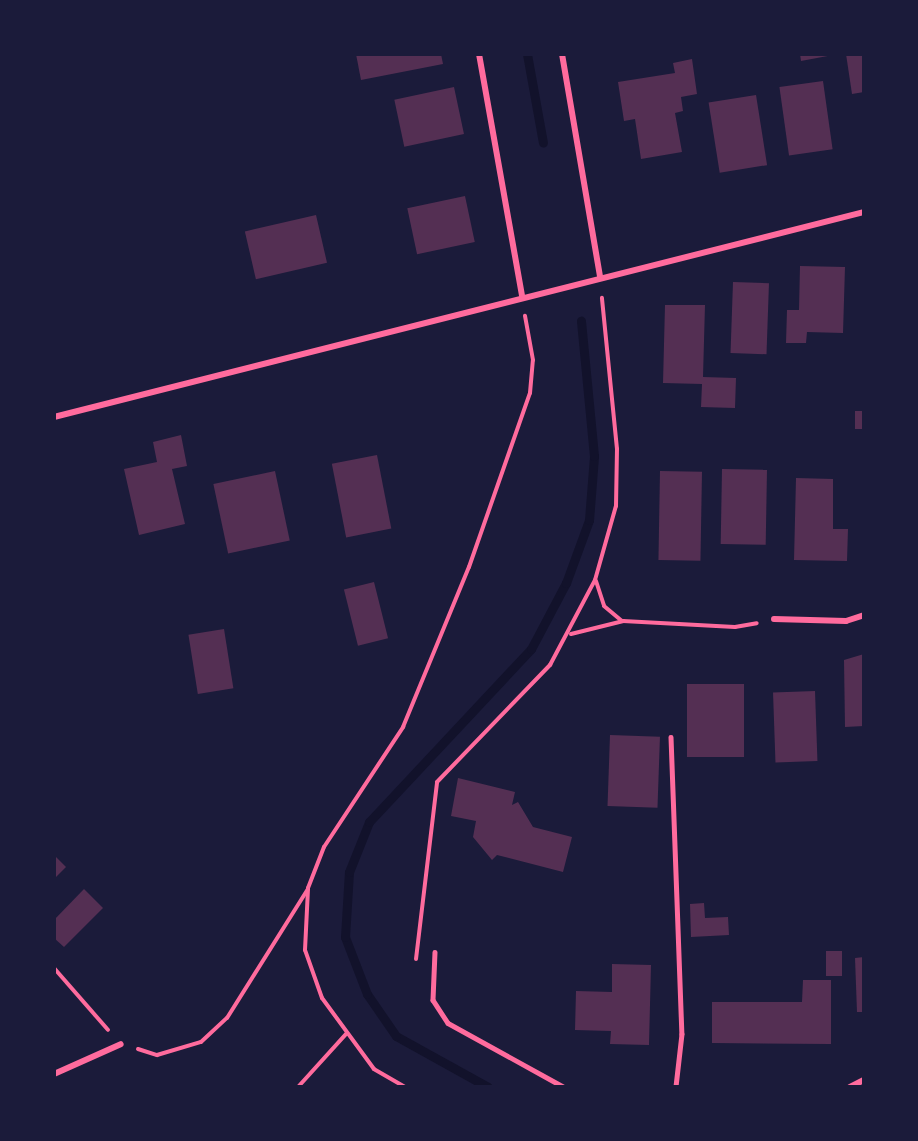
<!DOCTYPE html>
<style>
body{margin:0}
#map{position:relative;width:918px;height:1141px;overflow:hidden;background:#1b1b3a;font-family:"Fira Sans Condensed",sans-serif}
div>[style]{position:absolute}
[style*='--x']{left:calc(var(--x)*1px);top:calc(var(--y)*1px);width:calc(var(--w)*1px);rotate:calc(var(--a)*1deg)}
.stream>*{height:9px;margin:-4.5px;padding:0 4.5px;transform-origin:4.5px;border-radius:4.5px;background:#12122b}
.building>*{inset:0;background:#542f53;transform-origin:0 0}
.path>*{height:4px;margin:-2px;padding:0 2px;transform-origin:2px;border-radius:2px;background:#ff6b9d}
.service>*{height:4.5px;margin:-2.25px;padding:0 2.25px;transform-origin:2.25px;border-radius:2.25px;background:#ff6b9d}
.minor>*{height:6px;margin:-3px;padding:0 3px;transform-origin:3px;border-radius:3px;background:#ff6b9d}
span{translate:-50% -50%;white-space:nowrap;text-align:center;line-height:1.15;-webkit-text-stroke:5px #1b1b3a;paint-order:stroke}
.frame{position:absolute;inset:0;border:56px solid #1b1b3a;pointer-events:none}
</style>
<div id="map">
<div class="stream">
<div style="--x:527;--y:54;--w:90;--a:79.8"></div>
<div style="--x:488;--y:1087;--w:105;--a:-151"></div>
<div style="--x:396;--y:1036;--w:51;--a:-124.6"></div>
<div style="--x:367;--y:994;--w:61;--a:-111.1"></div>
<div style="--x:345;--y:937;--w:65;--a:-86.5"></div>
<div style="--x:349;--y:872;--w:54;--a:-68.2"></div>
<div style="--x:369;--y:822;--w:237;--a:-46.9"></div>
<div style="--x:531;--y:649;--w:75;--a:-62.1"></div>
<div style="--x:566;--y:583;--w:67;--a:-69.9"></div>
<div style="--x:589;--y:520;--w:64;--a:-85.5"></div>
<div style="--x:594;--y:456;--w:136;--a:-95.5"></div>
</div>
<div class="building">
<div style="clip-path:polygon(356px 54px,441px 54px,443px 64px,361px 80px)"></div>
<div style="clip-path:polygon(800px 54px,833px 54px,833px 55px,801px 61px)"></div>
<div style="clip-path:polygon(846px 54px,864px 54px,864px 92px,852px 94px)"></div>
<div style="clip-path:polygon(692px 59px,697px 94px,681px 97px,683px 111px,675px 113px,682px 152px,641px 159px,635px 119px,624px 121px,618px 82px,675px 73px,673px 63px)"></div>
<div style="left:823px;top:81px;width:69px;height:44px;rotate:82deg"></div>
<div style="left:454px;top:87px;width:48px;height:61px;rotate:78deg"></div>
<div style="left:756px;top:95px;width:71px;height:48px;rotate:81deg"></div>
<div style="left:465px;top:196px;width:47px;height:59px;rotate:78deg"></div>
<div style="left:316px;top:215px;width:49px;height:73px;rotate:77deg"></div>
<div style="clip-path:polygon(800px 266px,845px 267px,843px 333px,807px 332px,806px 343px,786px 343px,787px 310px,799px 310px)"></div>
<div style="left:733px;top:282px;width:36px;height:71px;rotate:2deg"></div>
<div style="clip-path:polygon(665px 305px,705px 305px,703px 377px,736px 378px,735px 408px,701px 407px,702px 384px,663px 383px)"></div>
<div style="left:855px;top:411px;width:9px;height:18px"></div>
<div style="clip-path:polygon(181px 435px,187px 466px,172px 469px,185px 524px,139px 535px,124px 469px,157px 462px,153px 442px)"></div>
<div style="left:377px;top:455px;width:75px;height:46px;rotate:79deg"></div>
<div style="left:722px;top:469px;width:45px;height:75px;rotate:1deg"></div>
<div style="left:275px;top:471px;width:71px;height:63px;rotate:78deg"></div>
<div style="left:660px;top:471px;width:42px;height:89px;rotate:1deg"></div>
<div style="clip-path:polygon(796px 478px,833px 479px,833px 529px,848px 529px,847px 561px,794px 560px)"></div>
<div style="left:374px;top:582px;width:58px;height:31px;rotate:76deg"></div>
<div style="left:224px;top:629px;width:60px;height:36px;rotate:81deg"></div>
<div style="clip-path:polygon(864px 654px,864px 726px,845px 727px,844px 660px)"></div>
<div style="left:687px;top:684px;width:57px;height:73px"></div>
<div style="left:815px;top:691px;width:70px;height:42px;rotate:88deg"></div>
<div style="left:610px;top:735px;width:50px;height:71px;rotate:2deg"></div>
<div style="clip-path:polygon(458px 778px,515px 792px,512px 805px,518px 802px,533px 827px,572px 837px,563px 872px,497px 855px,492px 860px,473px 837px,476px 821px,451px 816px)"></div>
<div style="clip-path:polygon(54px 855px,66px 867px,54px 879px)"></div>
<div style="clip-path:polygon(84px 889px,103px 908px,64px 947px,54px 938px,54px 920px)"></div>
<div style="clip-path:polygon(704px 903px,705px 918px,728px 917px,729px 935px,691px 937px,690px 904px)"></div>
<div style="left:826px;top:951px;width:16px;height:25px"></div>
<div style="clip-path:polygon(864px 957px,864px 1012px,857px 1012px,855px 958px)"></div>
<div style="clip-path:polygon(612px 964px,651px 965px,649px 1045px,610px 1044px,611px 1031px,575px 1030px,576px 991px,612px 992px)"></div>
<div style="clip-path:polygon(803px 980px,831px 980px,831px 1044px,712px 1043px,712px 1002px,802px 1002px)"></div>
</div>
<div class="path">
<div style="--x:596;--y:581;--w:26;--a:72"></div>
<div style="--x:604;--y:606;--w:23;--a:40"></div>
<div style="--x:571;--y:634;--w:54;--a:-14"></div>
<div style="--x:623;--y:621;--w:112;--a:3.1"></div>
<div style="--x:735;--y:627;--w:22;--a:-10"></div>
<div style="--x:416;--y:959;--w:178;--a:-83.2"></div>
<div style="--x:437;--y:782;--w:163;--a:-46"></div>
<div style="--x:550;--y:665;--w:96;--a:-62.1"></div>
<div style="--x:595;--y:580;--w:77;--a:-74.2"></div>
<div style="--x:616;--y:506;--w:57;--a:-89"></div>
<div style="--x:617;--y:449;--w:152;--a:-95.7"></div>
<div style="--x:54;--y:968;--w:82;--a:48.9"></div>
<div style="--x:138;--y:1049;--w:20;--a:18"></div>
<div style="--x:157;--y:1055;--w:46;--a:-16.5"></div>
<div style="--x:201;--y:1042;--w:35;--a:-43"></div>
<div style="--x:227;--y:1018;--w:152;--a:-57.9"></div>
<div style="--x:298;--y:1087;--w:72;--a:-47.8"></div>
<div style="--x:405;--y:1087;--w:36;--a:-150"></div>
<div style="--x:374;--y:1069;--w:88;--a:-126.2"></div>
<div style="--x:322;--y:998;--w:51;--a:-109.5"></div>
<div style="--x:305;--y:950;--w:62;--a:-87.2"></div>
<div style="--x:308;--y:888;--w:44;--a:-68.7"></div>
<div style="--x:324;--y:847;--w:144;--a:-56.6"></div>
<div style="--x:403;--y:727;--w:173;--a:-67.6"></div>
<div style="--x:469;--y:567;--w:184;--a:-70.7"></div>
<div style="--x:530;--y:393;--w:33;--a:-85"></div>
<div style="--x:533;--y:360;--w:45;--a:-100.3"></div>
</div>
<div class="service">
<div style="--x:671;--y:737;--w:297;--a:87.9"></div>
<div style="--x:682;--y:1034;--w:53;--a:96.5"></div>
<div style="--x:435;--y:952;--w:48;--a:92.4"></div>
<div style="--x:433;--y:1000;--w:27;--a:57"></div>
<div style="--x:448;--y:1023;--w:132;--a:28.9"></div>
</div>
<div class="minor">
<div style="--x:479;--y:54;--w:246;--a:79.9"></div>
<div style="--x:562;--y:54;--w:226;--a:80.3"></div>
<div style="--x:54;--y:417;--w:836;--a:-14.2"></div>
<div style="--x:774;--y:619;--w:72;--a:1.6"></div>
<div style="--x:846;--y:621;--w:19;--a:-18"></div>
<div style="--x:54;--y:1074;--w:73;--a:-24.1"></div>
<div style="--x:850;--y:1087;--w:16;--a:-27"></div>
</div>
<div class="frame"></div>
</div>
